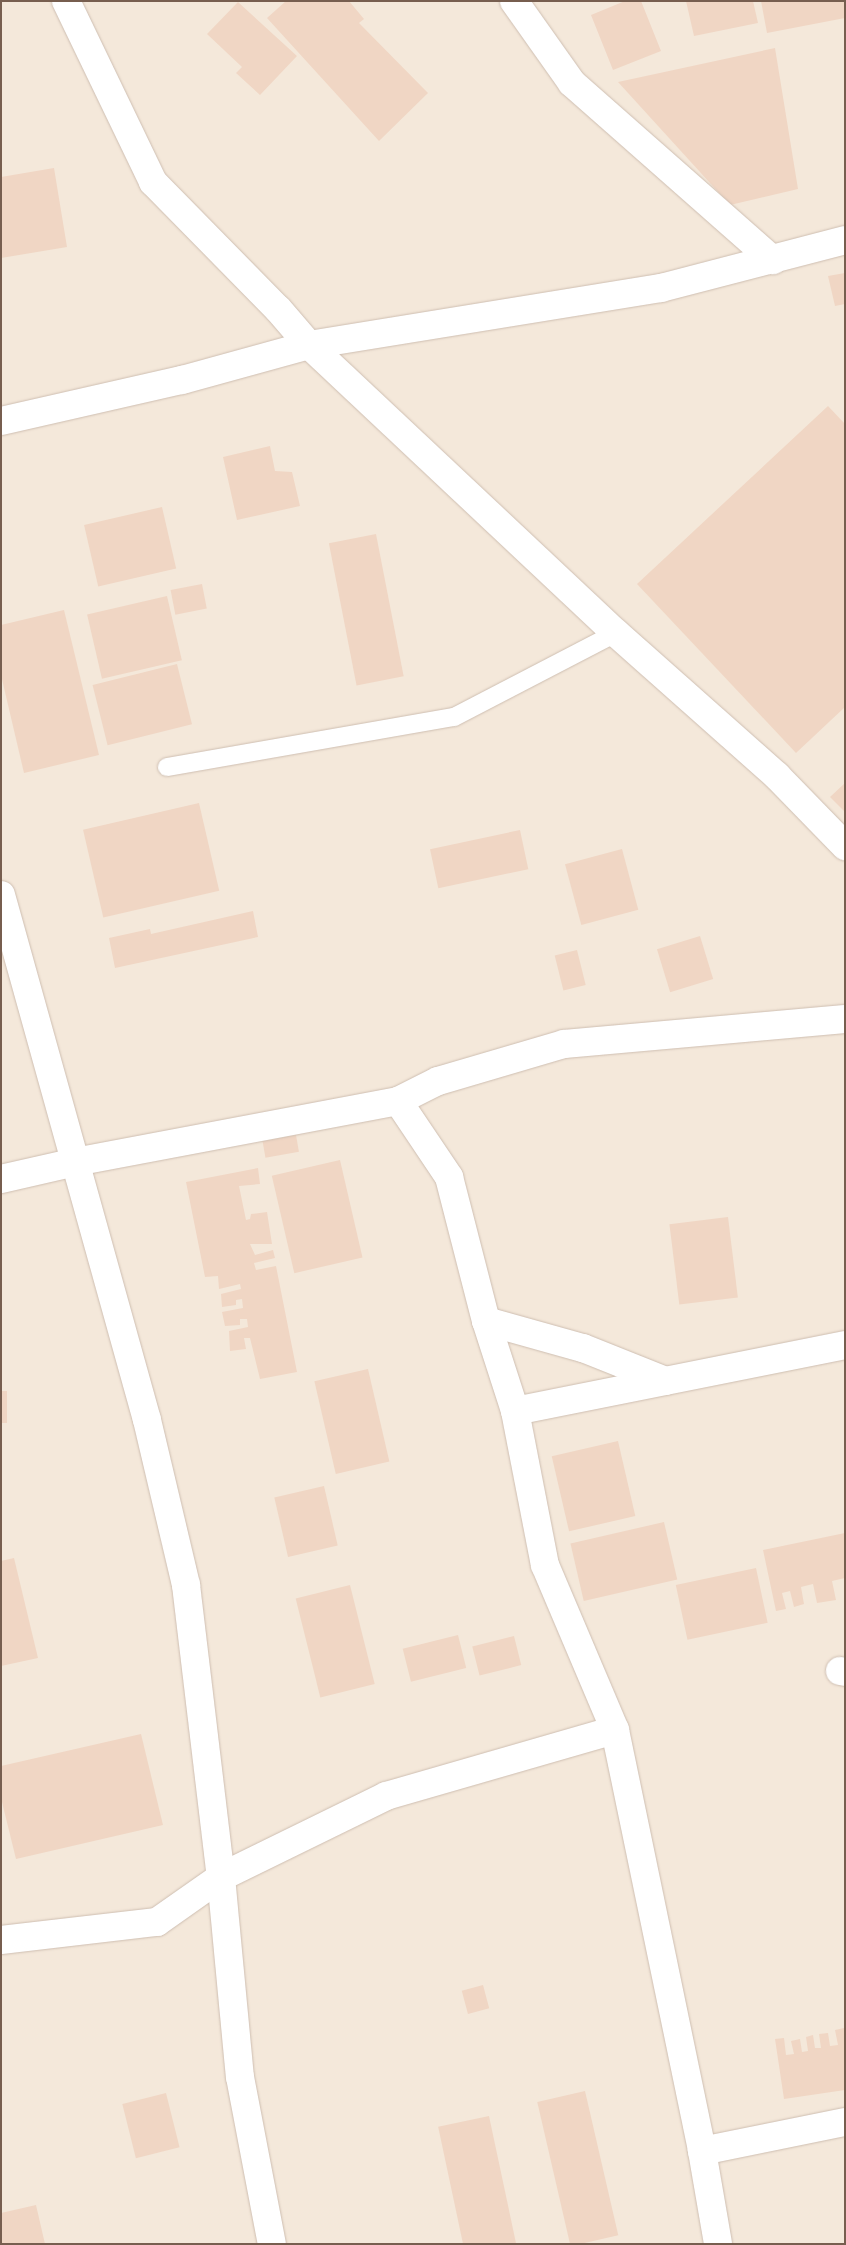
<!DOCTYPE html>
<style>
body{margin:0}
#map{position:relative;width:846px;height:2245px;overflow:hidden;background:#fcf6ec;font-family:"Work Sans",sans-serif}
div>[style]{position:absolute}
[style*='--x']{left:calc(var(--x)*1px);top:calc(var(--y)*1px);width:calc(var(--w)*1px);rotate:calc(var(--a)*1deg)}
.residential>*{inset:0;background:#f4e8da;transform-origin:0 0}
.building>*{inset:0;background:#f0d6c4;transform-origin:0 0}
.roads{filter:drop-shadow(0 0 1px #cebeb1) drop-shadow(0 0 1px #cebeb1)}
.service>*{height:18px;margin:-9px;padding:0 9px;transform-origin:9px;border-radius:9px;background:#fff}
.minor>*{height:28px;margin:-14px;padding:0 14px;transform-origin:14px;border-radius:14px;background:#fff}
span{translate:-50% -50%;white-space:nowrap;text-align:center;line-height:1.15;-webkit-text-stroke:4.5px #fefaf3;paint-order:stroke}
.frame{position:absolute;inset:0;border:2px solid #775e4f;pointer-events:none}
</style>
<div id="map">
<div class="residential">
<div style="left:1px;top:1px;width:844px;height:2243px"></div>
</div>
<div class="building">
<div style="clip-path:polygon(286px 1px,349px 1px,364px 19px,359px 23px,428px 93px,379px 141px,267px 18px)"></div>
<div style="clip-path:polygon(625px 1px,641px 1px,661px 51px,613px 70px,591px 15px)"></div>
<div style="clip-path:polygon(686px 1px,753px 1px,758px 23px,694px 36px)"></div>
<div style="clip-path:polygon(761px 1px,845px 1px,845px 18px,767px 33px)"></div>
<div style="clip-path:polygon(238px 2px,297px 56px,260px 95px,236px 73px,242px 67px,207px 34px)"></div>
<div style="clip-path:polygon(775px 48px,798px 189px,730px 205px,618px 82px)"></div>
<div style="clip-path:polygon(54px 168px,67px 247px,1px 258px,1px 177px)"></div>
<div style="clip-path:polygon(845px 273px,845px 304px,835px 306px,828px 276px)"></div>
<div style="clip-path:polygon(828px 406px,845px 424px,845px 707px,796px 753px,637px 584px)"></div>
<div style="clip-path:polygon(270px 446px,275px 471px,292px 472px,300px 506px,237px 520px,223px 457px)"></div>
<div style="left:162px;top:507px;width:63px;height:80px;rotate:77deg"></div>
<div style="left:376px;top:534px;width:145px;height:48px;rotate:79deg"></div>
<div style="left:202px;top:584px;width:25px;height:32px;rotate:79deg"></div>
<div style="left:167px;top:596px;width:66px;height:82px;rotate:77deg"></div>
<div style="clip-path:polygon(64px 610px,99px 755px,24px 773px,1px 675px,1px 625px)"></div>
<div style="left:177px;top:664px;width:62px;height:87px;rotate:76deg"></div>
<div style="clip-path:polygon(845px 783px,845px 812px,830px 797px)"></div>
<div style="left:199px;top:803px;width:90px;height:119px;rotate:77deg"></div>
<div style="left:520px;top:830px;width:40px;height:92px;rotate:78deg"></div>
<div style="left:622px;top:849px;width:63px;height:59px;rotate:75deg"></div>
<div style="clip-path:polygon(253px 911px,258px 937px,115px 968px,109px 938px,150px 929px,151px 934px)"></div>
<div style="left:700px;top:936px;width:45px;height:45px;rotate:73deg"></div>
<div style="left:577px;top:950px;width:36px;height:23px;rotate:76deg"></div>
<div style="left:296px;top:1135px;width:17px;height:34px;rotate:80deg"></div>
<div style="left:340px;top:1160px;width:100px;height:70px;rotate:77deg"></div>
<div style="clip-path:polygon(258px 1168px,260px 1184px,239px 1186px,246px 1220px,250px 1219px,251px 1214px,267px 1212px,272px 1244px,250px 1244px,255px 1255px,273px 1250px,275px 1258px,254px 1263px,256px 1270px,276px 1266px,297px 1372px,260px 1379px,250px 1338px,244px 1338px,246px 1349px,230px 1351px,229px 1331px,248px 1327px,247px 1319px,240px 1319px,240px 1325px,225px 1326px,222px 1312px,243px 1308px,242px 1299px,236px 1300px,236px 1305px,222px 1307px,221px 1294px,241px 1289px,240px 1284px,219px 1289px,218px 1276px,205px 1277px,186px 1182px)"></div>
<div style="left:728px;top:1217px;width:81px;height:59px;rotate:83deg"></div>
<div style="left:368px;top:1369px;width:95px;height:55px;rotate:77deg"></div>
<div style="left:1px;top:1391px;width:6px;height:32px"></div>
<div style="left:618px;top:1441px;width:77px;height:68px;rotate:77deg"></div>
<div style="left:324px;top:1486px;width:61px;height:51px;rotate:77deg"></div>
<div style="left:664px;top:1522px;width:59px;height:96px;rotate:77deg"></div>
<div style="clip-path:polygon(845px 1533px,845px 1578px,832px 1581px,836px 1600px,817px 1603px,813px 1584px,801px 1587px,804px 1604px,794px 1607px,790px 1591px,782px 1593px,786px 1609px,776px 1611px,763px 1550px)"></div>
<div style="clip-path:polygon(14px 1558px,38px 1658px,1px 1666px,1px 1561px)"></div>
<div style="left:756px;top:1568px;width:56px;height:82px;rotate:78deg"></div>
<div style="left:350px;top:1585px;width:102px;height:56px;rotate:76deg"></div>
<div style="left:458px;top:1635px;width:34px;height:57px;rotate:76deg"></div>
<div style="left:514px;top:1636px;width:30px;height:43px;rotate:76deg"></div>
<div style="clip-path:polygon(141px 1734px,163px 1825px,16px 1859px,1px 1798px,1px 1766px)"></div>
<div style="left:483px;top:1985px;width:24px;height:22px;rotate:75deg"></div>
<div style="clip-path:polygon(844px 2028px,845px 2090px,784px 2099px,775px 2039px,784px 2038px,786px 2055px,794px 2054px,791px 2041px,800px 2039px,802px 2052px,808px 2051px,806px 2037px,813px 2035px,815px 2048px,821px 2048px,819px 2034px,828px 2033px,830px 2046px,838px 2045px,835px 2030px)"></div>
<div style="left:585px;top:2091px;width:148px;height:49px;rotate:77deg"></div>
<div style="left:166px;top:2093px;width:56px;height:45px;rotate:76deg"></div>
<div style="left:489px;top:2116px;width:131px;height:52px;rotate:78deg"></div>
<div style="clip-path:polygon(36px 2205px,45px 2244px,1px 2244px,1px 2213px)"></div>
</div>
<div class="roads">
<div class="service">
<div style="--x:167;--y:767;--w:291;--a:-9.9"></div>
<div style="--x:454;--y:717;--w:182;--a:-27.4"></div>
</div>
<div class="minor">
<div style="--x:66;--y:1;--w:201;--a:64.3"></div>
<div style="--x:153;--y:182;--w:178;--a:45.5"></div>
<div style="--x:278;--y:309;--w:48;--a:49.3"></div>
<div style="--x:309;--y:345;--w:421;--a:43.2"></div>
<div style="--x:616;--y:633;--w:215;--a:41.6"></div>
<div style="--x:777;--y:776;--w:98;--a:45.8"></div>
<div style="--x:514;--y:1;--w:100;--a:54.7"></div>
<div style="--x:572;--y:83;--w:268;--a:41.4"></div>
<div style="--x:1;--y:421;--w:186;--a:-12.8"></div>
<div style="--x:182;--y:380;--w:132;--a:-15.4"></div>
<div style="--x:309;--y:345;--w:357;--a:-9.2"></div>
<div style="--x:661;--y:288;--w:190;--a:-14.6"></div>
<div style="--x:1;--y:895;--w:545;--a:74.46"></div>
<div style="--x:147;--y:1420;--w:170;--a:76.7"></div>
<div style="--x:186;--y:1585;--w:294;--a:83.2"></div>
<div style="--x:221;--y:1877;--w:201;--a:84.6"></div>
<div style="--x:240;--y:2077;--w:170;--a:79.2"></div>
<div style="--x:398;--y:1101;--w:92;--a:56.1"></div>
<div style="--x:449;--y:1177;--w:149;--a:75.6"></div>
<div style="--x:486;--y:1321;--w:95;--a:72.1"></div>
<div style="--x:515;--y:1411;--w:337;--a:-11.3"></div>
<div style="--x:1;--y:1179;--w:76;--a:-12.9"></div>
<div style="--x:75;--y:1162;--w:329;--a:-10.7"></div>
<div style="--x:398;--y:1101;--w:45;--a:-26.6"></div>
<div style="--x:438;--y:1081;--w:131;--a:-16.4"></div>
<div style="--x:564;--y:1044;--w:282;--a:-5.1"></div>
<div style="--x:486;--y:1321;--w:101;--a:15.6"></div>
<div style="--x:583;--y:1348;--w:89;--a:21.7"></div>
<div style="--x:515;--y:1411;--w:157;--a:79"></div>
<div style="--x:545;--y:1565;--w:179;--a:67"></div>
<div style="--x:615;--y:1730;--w:430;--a:78.3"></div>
<div style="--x:702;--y:2151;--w:94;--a:80.2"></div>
<div style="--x:840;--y:1671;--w:5;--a:11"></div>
<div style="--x:1;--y:1940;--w:157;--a:-6.6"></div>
<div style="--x:157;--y:1922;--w:78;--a:-35.1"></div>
<div style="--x:221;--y:1877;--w:184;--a:-26.1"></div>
<div style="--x:386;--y:1796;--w:238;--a:-16.1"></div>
<div style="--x:702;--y:2151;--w:146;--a:-11.5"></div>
</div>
</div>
<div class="frame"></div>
</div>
